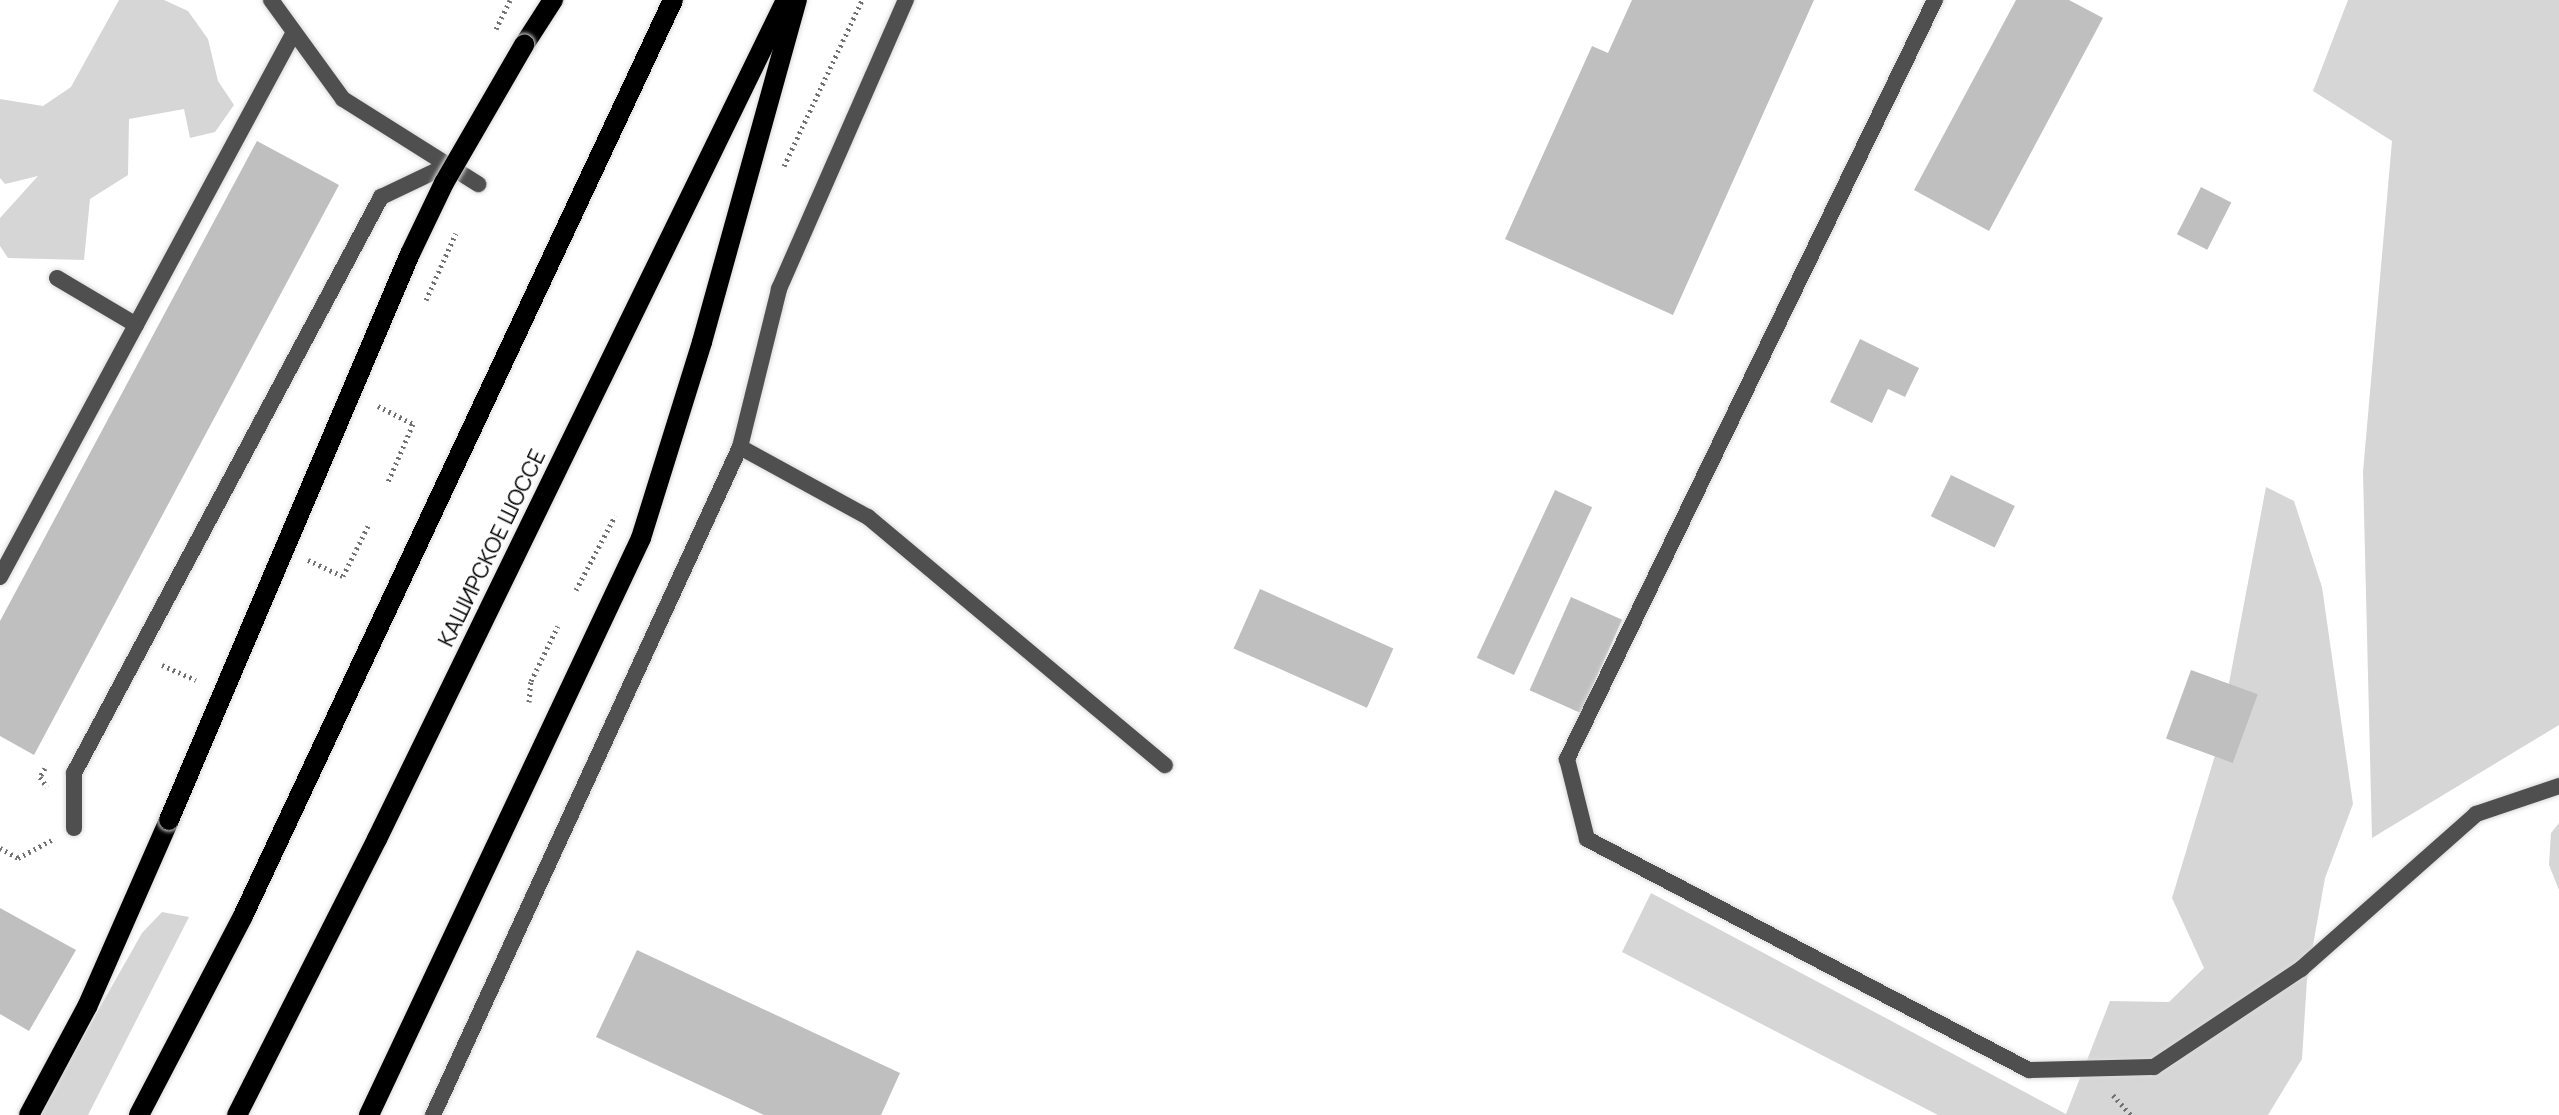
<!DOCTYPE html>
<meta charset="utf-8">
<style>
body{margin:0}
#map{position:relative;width:2559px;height:1115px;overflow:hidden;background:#fff;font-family:Manrope,sans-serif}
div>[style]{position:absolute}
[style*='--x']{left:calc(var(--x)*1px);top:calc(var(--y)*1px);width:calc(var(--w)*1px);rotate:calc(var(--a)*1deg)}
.green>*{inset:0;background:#d6d6d6}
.building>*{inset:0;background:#bfbfbf;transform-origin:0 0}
.path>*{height:5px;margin-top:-2.5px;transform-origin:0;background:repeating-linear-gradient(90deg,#717171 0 2px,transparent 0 6px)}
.roads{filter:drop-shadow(0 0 2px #dbdbdb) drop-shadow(0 0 2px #dbdbdb)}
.service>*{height:16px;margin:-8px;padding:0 8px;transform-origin:8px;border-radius:8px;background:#4f4f4f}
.primary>*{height:20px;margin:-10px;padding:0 10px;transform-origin:10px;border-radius:10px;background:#000}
.bridges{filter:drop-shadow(0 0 2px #dbdbdb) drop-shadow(0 0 2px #dbdbdb)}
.primary-bridge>*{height:20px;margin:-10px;padding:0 10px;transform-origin:10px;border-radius:10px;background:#000}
span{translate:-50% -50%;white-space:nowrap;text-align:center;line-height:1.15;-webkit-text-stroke:6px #fff;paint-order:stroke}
.street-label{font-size:22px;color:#000}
</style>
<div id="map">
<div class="green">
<div style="clip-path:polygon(119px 0,164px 0,188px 11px,208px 39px,218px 81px,234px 105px,215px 132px,190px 138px,184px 109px,129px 119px,128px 175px,90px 199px,84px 260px,8px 258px,0 246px,0 218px,38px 176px,5px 184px,0 178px,0 99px,43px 106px,71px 87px)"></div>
<div style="clip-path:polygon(2348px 0,2559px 0,2559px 725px,2372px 838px,2363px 472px,2392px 141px,2313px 91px)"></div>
<div style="clip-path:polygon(2266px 487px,2294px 501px,2322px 587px,2353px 804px,2325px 878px,2307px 979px,2302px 1059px,2268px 1115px,1938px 1115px,1622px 952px,1651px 893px,2066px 1114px,2110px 1001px,2169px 1002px,2204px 968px,2172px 898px,2216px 752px)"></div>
<div style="clip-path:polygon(2559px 823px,2559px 890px,2549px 865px,2551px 833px)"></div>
<div style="clip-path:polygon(162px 912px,189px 917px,88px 1115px,39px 1115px,142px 933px)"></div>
</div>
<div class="building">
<div style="clip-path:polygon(1632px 0,1814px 0,1673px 315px,1505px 239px,1592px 46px,1608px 53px)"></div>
<div style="clip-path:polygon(2016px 0,2069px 0,2103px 18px,1989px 231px,1914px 190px)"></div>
<div style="clip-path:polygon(257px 141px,339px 185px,34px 755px,0 736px,0 621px)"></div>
<div style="left:2201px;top:187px;width:34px;height:53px;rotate:27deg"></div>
<div style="clip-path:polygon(1860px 339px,1919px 368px,1905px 397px,1888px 389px,1872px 423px,1830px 402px)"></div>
<div style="left:1951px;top:475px;width:71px;height:46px;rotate:26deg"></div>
<div style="left:1555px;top:490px;width:41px;height:185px;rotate:25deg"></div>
<div style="left:1260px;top:589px;width:146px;height:65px;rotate:24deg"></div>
<div style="left:1571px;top:597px;width:56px;height:102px;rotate:24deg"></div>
<div style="left:2191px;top:670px;width:71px;height:73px;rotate:20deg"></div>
<div style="clip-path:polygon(0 908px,76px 950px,29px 1031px,0 1014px)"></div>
<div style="clip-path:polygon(637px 950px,900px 1073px,881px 1115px,764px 1115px,596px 1037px)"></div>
</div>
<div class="path">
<div style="--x:496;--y:29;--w:32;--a:-64"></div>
<div style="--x:784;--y:166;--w:183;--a:-64.8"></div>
<div style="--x:426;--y:300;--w:73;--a:-65.9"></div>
<div style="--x:378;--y:406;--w:39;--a:27"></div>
<div style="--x:413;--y:424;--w:63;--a:113.3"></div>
<div style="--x:308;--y:560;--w:38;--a:25"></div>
<div style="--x:343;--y:576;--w:56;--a:-63.4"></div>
<div style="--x:576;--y:590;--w:84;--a:-62.2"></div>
<div style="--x:162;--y:665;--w:37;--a:24"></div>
<div style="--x:529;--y:702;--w:21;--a:-85"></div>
<div style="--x:531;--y:681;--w:61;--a:-63.9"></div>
<div style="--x:45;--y:768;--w:10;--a:119"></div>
<div style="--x:40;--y:777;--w:12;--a:55"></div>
<div style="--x:0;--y:848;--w:21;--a:29"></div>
<div style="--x:18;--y:858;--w:38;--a:-28"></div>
<div style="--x:2113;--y:1095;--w:27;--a:48"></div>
</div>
<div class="roads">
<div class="service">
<div style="--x:271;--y:0;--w:122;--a:54"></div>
<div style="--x:343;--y:99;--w:160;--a:32.2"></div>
<div style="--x:1935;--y:0;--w:844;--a:115.87"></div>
<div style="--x:1567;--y:759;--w:82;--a:76"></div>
<div style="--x:1587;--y:839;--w:499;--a:27.6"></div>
<div style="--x:2029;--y:1070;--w:125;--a:-1.4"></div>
<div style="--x:2154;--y:1067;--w:177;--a:-33.7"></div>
<div style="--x:2301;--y:969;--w:234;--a:-41.5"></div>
<div style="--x:2476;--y:814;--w:88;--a:-18.6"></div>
<div style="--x:57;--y:278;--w:92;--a:30.7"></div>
<div style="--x:740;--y:447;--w:146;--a:28.7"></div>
<div style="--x:868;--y:517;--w:387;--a:39.9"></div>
<div style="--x:0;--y:577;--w:617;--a:-61.65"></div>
<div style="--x:74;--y:828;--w:55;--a:-90"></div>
<div style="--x:74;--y:773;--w:653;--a:-61.94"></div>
<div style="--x:381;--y:197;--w:70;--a:-25.5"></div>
<div style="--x:433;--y:1115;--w:735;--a:-65.32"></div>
<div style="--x:740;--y:447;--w:163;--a:-76.1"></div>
<div style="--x:779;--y:289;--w:316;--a:-66.3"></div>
</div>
<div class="primary">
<div style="--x:524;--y:45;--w:54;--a:-57.2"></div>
<div style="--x:29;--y:1115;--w:123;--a:-61.8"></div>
<div style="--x:87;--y:1007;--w:204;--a:-66.3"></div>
<div style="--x:139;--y:1115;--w:225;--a:-62.4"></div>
<div style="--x:243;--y:916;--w:1012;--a:-64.85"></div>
<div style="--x:237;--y:1115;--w:309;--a:-63.1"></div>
<div style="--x:377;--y:839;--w:933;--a:-64.01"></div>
<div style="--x:369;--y:1115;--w:638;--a:-64.76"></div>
<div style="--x:641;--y:538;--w:205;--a:-72.7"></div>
<div style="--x:702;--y:342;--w:355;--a:-74.5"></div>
</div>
</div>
<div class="bridges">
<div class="primary-bridge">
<div style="--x:169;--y:820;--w:615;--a:-66.94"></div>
<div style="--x:410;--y:254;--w:79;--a:-64.4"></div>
<div style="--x:444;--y:183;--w:160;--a:-59.9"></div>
</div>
</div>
<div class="street-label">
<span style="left:492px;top:548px;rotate:-64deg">КАШИРСКОЕ ШОССЕ</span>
</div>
</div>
